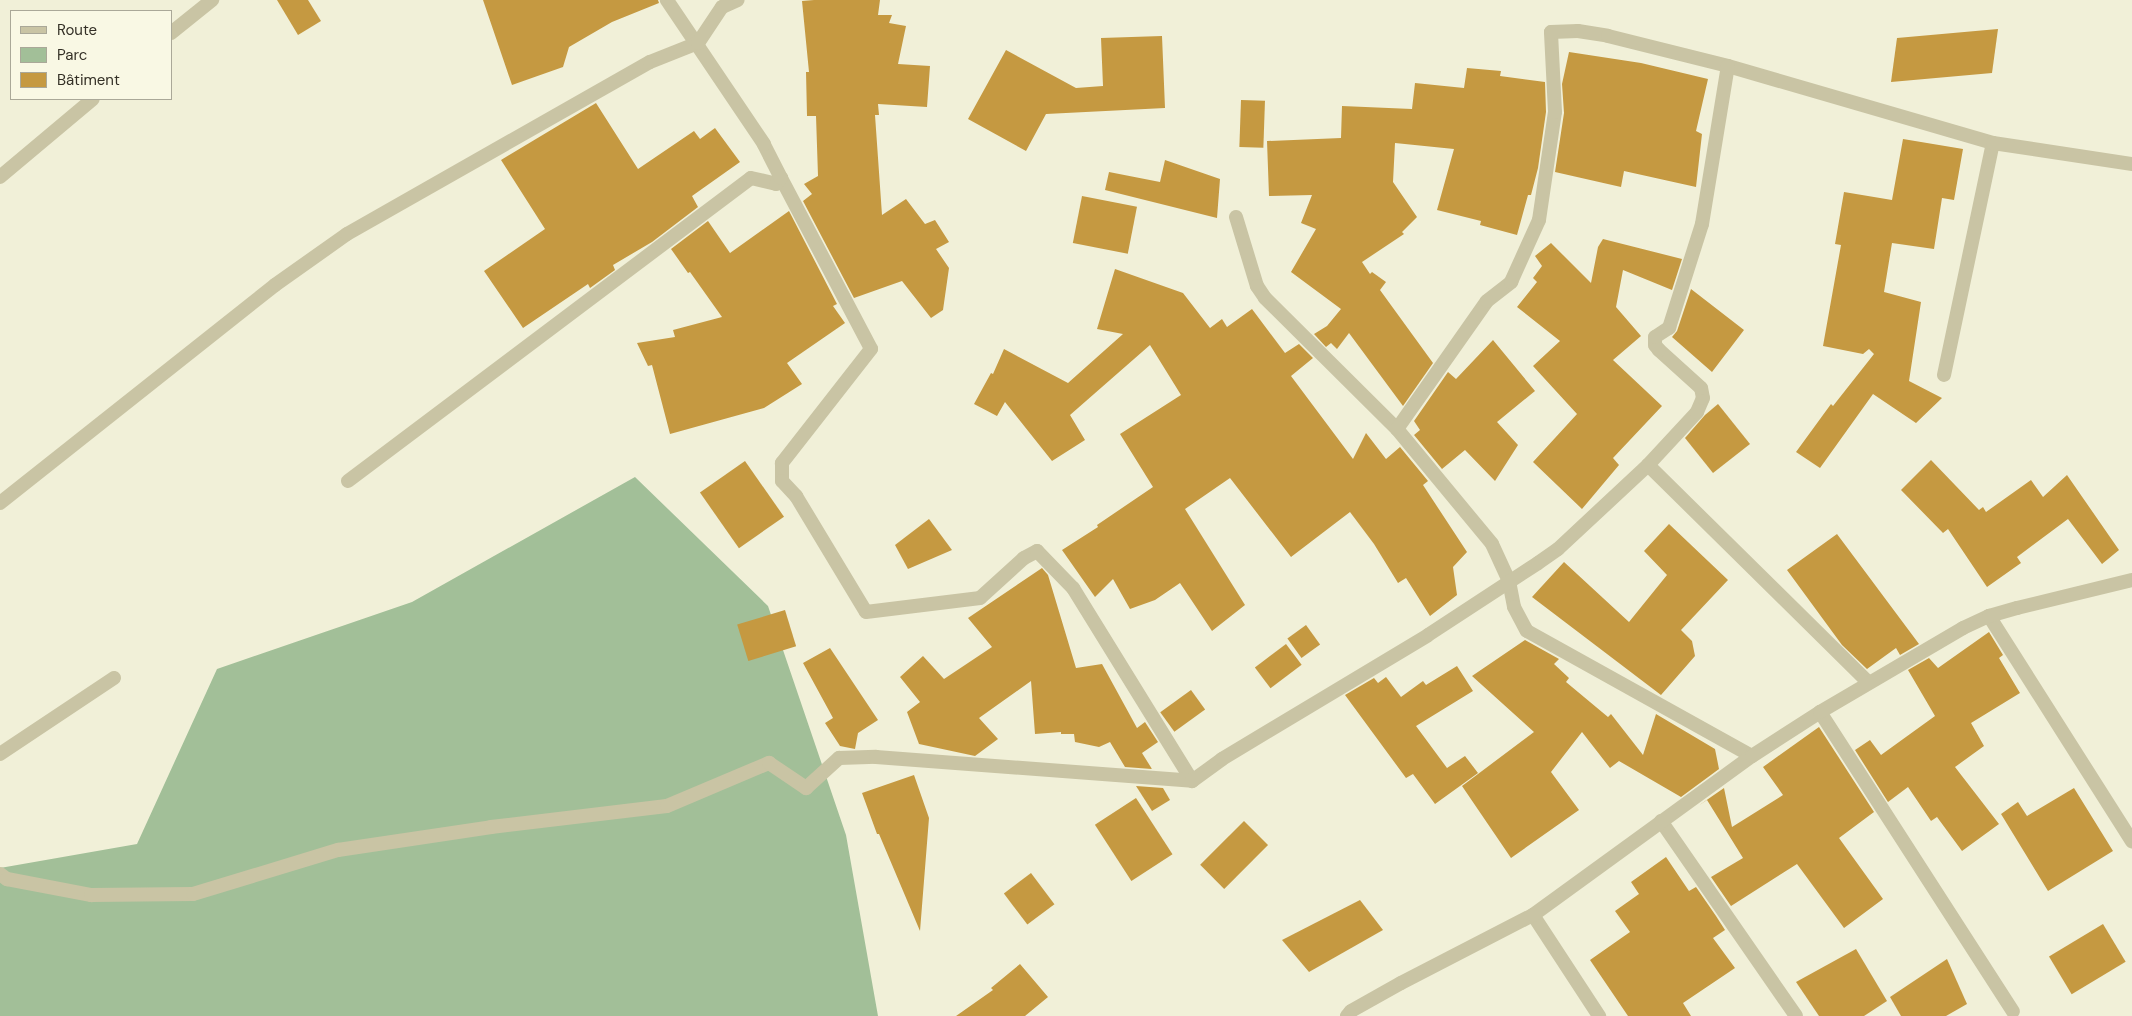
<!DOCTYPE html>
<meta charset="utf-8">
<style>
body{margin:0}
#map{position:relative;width:2132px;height:1016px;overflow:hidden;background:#f1f0d8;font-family:"DM Sans",sans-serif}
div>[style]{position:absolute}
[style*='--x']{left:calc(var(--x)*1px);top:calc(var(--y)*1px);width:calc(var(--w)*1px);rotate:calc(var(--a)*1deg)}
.green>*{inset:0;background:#a2bf98}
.building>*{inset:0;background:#c59941;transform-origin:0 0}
.minor>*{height:14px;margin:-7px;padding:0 7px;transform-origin:7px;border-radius:7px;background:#c9c4a4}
span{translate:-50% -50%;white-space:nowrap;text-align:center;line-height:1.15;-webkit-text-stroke:4px #f9f8e4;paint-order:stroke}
.legend{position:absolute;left:10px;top:10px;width:162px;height:90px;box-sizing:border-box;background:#f9f8e4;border:1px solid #aaa898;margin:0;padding:6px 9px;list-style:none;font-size:15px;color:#343026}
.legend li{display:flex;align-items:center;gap:10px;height:25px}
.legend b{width:25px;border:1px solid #aaa898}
</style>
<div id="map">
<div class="green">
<div style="clip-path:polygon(635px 477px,768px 606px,846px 835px,878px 1016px,0 1016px,0 868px,137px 844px,217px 669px,412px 602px)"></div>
</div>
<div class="building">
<div style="clip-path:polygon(277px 0,308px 0,321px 21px,298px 35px)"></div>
<div style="clip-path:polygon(483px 0,658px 0,659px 3px,612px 22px,569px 47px,563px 67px,512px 85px)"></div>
<div style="clip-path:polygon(814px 0,880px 0,878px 15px,892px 15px,889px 23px,906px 26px,898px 64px,930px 66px,927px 107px,878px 104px,879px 115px,875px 115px,882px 215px,906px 199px,925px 224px,935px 220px,949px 242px,936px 249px,949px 268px,943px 310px,931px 318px,902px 281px,854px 298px,803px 201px,812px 194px,804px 184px,818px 176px,816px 116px,807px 116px,806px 72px,809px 72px,802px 1px)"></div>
<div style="clip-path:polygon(1998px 29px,1992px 73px,1891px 82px,1897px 38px)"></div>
<div style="clip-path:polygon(1162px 36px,1165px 108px,1046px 114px,1026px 151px,968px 119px,1006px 50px,1076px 88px,1103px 86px,1101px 38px)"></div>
<div style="clip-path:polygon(1569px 52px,1641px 63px,1708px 79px,1696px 131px,1702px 134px,1696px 187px,1624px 171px,1621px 187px,1555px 172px,1564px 113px,1562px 84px)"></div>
<div style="clip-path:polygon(1467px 68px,1501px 71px,1500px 76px,1545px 82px,1546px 112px,1538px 168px,1531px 195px,1528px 195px,1517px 235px,1480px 225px,1481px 221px,1437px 210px,1454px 149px,1395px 143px,1393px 182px,1417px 217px,1402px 232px,1404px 234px,1362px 262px,1370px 274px,1372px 272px,1386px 282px,1380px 290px,1433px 363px,1403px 406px,1349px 333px,1337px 349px,1331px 343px,1326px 347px,1314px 334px,1327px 326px,1341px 309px,1291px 272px,1316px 229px,1301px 223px,1312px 195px,1269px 196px,1267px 141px,1341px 138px,1342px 106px,1412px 109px,1415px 83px,1464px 88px)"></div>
<div style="left:1241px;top:100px;width:24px;height:47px;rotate:2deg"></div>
<div style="clip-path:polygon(596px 103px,638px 169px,694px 131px,700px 139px,715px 128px,740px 162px,692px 196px,698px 207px,652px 242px,613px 265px,615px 270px,590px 288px,588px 284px,523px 328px,484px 271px,545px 229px,501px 160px)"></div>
<div style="clip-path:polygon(1903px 139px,1963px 149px,1954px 200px,1942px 198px,1934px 249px,1892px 243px,1884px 292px,1921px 302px,1909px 381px,1942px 398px,1916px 423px,1873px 394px,1820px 468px,1796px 452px,1831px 404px,1833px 406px,1874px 354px,1869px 349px,1863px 354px,1823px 346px,1841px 245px,1835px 244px,1844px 192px,1892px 200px)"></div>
<div style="clip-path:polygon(1165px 160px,1220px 179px,1217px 218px,1105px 190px,1109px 172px,1160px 182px)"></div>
<div style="left:1082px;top:196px;width:56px;height:48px;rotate:11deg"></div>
<div style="clip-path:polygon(789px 211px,837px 304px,833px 306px,845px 323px,787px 363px,802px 384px,764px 408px,670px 434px,652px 365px,648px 366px,637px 343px,675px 337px,673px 330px,722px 317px,690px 272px,688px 273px,671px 249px,708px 221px,730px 253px)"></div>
<div style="clip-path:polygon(1603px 239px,1682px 259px,1672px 290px,1623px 270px,1616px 307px,1641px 336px,1613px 360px,1662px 406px,1613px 458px,1619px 465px,1582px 509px,1533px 462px,1577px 414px,1533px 366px,1560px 341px,1517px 307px,1537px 282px,1533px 278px,1542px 266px,1535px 256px,1551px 243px,1591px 283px,1598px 247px)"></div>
<div style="clip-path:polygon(1115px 269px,1183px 293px,1210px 328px,1222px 319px,1227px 327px,1252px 309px,1285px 353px,1299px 344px,1313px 358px,1291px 376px,1353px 459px,1366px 433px,1386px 459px,1400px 447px,1428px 481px,1423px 485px,1467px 552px,1453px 567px,1457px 595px,1430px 616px,1406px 578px,1398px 583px,1374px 544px,1350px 512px,1291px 557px,1230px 478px,1185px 509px,1245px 605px,1212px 631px,1180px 583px,1155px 600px,1130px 609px,1113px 579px,1095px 597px,1062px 550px,1098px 527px,1097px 525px,1153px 487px,1120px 434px,1181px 395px,1150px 345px,1070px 415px,1085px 440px,1052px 461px,1005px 402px,997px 416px,974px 404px,991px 373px,993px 374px,1004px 349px,1068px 383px,1123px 334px,1097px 329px)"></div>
<div style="clip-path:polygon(1691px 289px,1744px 330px,1712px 372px,1672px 337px,1677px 331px)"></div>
<div style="clip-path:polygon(1493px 340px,1535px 391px,1497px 422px,1518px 445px,1495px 481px,1465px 450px,1442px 469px,1414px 435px,1420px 430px,1414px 421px,1448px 372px,1456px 379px)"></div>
<div style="clip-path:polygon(1718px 404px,1750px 444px,1713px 473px,1685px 438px,1705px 415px)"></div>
<div style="clip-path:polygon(1931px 460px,1979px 510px,1983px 507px,1986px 512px,2031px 480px,2043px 497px,2067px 475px,2119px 550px,2102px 564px,2068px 519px,2017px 557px,2021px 563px,1987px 587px,1948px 529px,1943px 533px,1901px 490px)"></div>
<div style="left:745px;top:461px;width:68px;height:55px;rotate:55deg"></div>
<div style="clip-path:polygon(929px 519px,952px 550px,908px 569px,895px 545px)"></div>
<div style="clip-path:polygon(1669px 524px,1728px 580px,1681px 630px,1692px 641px,1695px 656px,1661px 695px,1532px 597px,1564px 562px,1629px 622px,1667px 575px,1644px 551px)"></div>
<div style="clip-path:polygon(1837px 534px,1919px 644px,1900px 655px,1896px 648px,1867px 669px,1842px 645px,1787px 570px)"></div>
<div style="clip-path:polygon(1042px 568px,1048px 575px,1076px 668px,1102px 664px,1137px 728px,1145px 722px,1158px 742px,1142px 753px,1152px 769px,1125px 767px,1110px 742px,1099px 747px,1075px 742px,1074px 734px,1061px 734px,1061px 732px,1035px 734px,1031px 681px,979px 718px,998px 739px,975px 756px,919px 744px,907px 712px,920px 702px,900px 677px,923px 656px,944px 679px,992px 647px,968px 618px)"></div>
<div style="left:785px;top:610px;width:38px;height:50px;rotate:73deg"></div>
<div style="left:1306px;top:625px;width:24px;height:23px;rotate:54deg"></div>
<div style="clip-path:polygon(1989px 632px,2003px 655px,1999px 658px,2020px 693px,1971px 723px,1984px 746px,1955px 767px,1999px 824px,1962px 851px,1937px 817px,1931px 821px,1908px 787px,1888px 802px,1855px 750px,1870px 740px,1881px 755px,1935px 716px,1908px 670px,1929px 658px,1938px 668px)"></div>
<div style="clip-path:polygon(1525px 640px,1559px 659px,1554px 664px,1569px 678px,1566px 682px,1608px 717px,1611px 714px,1643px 755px,1656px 714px,1715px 749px,1719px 769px,1681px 797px,1619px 761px,1610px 768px,1582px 732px,1551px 772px,1579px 810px,1511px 858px,1462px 786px,1534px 732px,1472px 676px)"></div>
<div style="left:1286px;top:644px;width:26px;height:39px;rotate:53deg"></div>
<div style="clip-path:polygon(830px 648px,878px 720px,858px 733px,855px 749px,840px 746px,825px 723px,833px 718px,803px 663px)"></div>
<div style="clip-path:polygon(1457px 666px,1473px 691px,1416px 726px,1447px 768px,1465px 756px,1478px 773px,1435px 804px,1413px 774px,1406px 778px,1345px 695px,1374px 678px,1378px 683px,1386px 677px,1401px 697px,1423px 681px,1426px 685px)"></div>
<div style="left:1191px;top:690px;width:24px;height:38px;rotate:54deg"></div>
<div style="clip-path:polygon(1819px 727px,1874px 812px,1839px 838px,1883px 899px,1844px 928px,1797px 864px,1731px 906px,1711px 877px,1743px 858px,1707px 800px,1698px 806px,1724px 788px,1732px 827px,1783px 795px,1763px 767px)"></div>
<div style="clip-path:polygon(914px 775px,929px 818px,920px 931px,879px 834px,877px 834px,862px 793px)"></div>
<div style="clip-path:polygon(1136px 786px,1163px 788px,1170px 800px,1152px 811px)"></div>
<div style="clip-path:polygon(2074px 788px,2113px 851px,2048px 891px,2001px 814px,2018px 802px,2027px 816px)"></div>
<div style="left:1136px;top:798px;width:67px;height:49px;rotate:57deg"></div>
<div style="left:1244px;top:821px;width:34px;height:62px;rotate:45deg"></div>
<div style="clip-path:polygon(1666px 857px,1689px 891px,1696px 887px,1716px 916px,1725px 930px,1713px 938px,1735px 968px,1683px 1003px,1691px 1016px,1628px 1016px,1590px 960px,1630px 932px,1615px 911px,1639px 894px,1631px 882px)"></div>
<div style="left:1031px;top:873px;width:39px;height:34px;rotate:53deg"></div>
<div style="clip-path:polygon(1360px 900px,1383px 930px,1309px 972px,1282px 940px)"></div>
<div style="left:2103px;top:924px;width:44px;height:63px;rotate:59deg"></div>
<div style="clip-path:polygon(1856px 949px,1887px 1001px,1864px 1016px,1819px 1016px,1796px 982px)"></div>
<div style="clip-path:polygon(1947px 959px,1967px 1004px,1946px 1016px,1901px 1016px,1890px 997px)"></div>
<div style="clip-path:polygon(1020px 964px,1048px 997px,1025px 1016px,956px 1016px,993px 990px,991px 988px)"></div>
</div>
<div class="minor">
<div style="--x:171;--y:33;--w:53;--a:-38.8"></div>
<div style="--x:0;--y:177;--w:121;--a:-40"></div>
<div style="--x:781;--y:178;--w:193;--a:62.2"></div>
<div style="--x:871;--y:349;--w:145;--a:128"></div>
<div style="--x:782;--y:463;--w:18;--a:90"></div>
<div style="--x:782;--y:481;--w:21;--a:47"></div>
<div style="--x:796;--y:496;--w:135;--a:58.9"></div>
<div style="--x:866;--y:612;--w:115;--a:-7"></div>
<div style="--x:980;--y:598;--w:59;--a:-42.3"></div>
<div style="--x:1024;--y:558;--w:15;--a:-28"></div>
<div style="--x:1037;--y:551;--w:52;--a:45.8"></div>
<div style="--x:1073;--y:588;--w:227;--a:58.3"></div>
<div style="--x:1236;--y:217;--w:72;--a:73.1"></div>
<div style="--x:1257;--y:286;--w:14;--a:56"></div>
<div style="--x:1265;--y:298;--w:186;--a:44.8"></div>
<div style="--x:1397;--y:429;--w:149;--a:50.4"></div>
<div style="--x:1492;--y:544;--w:41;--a:65.3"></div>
<div style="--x:1509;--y:581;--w:26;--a:79"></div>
<div style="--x:1514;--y:607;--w:27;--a:62"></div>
<div style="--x:1527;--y:631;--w:257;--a:29.1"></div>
<div style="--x:1944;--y:375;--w:237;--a:-78.1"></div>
<div style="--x:1397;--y:429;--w:156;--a:-54.9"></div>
<div style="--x:1487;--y:301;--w:31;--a:-38"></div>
<div style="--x:1511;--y:282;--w:68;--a:-65.7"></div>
<div style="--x:1539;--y:220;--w:109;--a:-81.6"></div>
<div style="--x:1555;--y:112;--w:80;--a:-92.9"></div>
<div style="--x:1551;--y:32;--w:27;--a:-2"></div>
<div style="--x:1578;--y:31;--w:30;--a:9"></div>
<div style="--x:1608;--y:36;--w:124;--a:14"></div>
<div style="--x:1728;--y:66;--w:276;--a:16.2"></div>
<div style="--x:1993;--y:143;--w:141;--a:8.6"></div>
<div style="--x:1648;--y:465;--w:310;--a:44.6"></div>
<div style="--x:348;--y:481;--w:504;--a:-36.94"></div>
<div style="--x:751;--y:178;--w:26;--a:13"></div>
<div style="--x:776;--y:184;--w:8;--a:-50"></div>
<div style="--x:781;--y:178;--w:38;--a:-117"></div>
<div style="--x:764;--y:144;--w:174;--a:-124"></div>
<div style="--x:0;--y:503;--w:351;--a:-38.4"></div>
<div style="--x:275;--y:285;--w:88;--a:-35.3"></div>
<div style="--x:347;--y:234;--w:348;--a:-29.6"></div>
<div style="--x:650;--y:62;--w:52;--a:-21.6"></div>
<div style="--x:698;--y:43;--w:43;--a:-56.3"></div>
<div style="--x:722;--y:7;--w:17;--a:-24"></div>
<div style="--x:1989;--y:616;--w:267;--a:57.6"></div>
<div style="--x:1820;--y:712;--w:356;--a:57.2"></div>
<div style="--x:0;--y:754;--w:137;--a:-33.7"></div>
<div style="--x:1661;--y:821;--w:237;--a:55.3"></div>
<div style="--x:0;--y:874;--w:9;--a:36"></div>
<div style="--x:7;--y:879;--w:86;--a:10.8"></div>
<div style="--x:91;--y:895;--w:102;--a:-0.6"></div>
<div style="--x:193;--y:894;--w:152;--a:-16.9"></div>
<div style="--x:338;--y:850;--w:155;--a:-8.5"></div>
<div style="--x:491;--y:827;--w:177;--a:-6.8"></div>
<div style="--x:667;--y:806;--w:111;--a:-22.9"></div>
<div style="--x:769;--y:763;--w:45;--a:34"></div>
<div style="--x:806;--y:788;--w:45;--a:-42.3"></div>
<div style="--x:839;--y:758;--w:37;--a:-2"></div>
<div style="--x:876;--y:757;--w:317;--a:4.3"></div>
<div style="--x:1192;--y:781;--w:37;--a:-36"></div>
<div style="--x:1222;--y:759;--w:240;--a:-31"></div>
<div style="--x:1428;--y:635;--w:131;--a:-33.2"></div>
<div style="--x:1538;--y:563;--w:24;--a:-35"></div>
<div style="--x:1558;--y:549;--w:123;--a:-43"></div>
<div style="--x:1648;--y:465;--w:72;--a:-47.2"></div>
<div style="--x:1697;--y:412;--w:15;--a:-67"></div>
<div style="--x:1703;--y:398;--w:10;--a:-101"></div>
<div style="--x:1701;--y:388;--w:57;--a:-137.9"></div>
<div style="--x:1659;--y:350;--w:6;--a:-129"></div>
<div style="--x:1655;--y:345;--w:8;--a:-90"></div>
<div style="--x:1655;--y:337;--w:17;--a:-33"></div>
<div style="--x:1669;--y:328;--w:109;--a:-72.4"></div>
<div style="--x:1702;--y:224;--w:160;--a:-80.7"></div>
<div style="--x:1533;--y:915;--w:121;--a:56.8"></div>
<div style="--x:1347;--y:1016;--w:6;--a:-51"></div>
<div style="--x:1351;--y:1011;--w:57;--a:-29.2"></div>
<div style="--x:1401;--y:983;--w:148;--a:-27.3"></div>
<div style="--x:1533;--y:915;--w:271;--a:-36"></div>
<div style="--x:1752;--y:756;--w:81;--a:-32.9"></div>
<div style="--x:1820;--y:712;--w:166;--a:-30.4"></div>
<div style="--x:1963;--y:628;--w:29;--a:-25"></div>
<div style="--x:1989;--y:616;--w:29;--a:-16"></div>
<div style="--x:2017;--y:608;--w:118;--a:-13.7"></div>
</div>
<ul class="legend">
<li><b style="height:6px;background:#c9c4a4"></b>Route</li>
<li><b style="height:14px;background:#a2bf98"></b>Parc</li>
<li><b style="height:14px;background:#c59941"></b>Bâtiment</li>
</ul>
</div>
